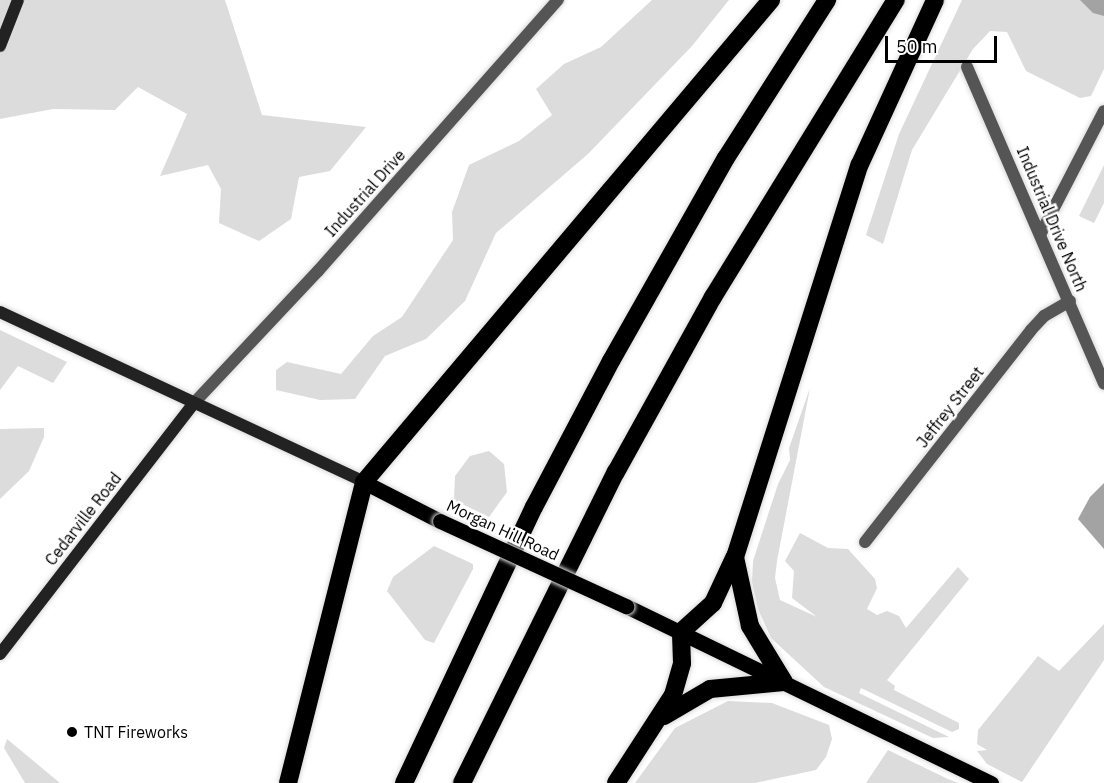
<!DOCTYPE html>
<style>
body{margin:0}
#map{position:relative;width:1104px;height:783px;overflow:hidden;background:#fff;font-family:"IBM Plex Sans",sans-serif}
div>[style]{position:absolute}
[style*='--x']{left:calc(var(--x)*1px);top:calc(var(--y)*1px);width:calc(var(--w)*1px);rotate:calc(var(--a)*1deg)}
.green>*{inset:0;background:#dcdcdc}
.water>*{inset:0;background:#a3a3a3}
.roads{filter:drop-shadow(0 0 2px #dbdbdb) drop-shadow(0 0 2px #dbdbdb)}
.minor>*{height:12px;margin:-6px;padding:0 6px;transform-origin:6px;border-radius:6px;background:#555}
.secondary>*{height:12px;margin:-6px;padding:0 6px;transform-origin:6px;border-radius:6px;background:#222}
.primary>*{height:15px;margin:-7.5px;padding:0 7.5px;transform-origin:7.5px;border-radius:7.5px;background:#000}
.motorway>*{height:18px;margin:-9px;padding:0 9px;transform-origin:9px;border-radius:9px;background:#000}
.bridges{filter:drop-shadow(0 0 2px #dbdbdb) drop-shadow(0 0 2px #dbdbdb)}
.primary-bridge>*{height:15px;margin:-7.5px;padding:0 7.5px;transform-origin:7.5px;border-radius:7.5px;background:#000}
.dots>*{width:16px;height:16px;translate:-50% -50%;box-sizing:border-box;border:3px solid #fff;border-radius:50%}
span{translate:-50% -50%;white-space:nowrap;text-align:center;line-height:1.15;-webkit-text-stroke:5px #fff;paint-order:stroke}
.street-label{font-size:16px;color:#000}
.poi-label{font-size:16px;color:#000}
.left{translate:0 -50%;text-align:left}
.scale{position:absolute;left:885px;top:36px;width:112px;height:27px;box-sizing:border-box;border:3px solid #000;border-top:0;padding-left:8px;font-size:18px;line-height:21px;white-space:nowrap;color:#000;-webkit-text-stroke:4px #fff;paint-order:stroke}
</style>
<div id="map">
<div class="green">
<div style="clip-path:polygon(0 0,225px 0,262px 115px,366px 127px,330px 171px,299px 177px,291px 219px,259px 241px,219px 223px,221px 189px,208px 165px,160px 176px,187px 114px,138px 87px,115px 110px,53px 109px,0 119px)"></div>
<div style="clip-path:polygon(652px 0,729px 0,692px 46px,588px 154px,496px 233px,465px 301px,426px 339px,385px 356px,355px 399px,320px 400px,276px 390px,276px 370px,287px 362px,341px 374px,373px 336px,402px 317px,453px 240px,452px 212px,469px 165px,519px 141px,552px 115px,536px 89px,564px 64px,601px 47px)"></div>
<div style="clip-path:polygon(962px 0,1104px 0,1104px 69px,1091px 96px,1080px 98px,1026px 71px,1007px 32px,990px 31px,973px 49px,912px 150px,883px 244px,866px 235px,899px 134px)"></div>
<div style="clip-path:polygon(1104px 165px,1104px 203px,1094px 223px,1079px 216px)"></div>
<div style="clip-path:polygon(0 330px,67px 362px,53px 383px,18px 366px,0 390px)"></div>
<div style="clip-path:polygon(810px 388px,777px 561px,775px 578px,780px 600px,817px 617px,792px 598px,794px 571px,785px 561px,800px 533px,828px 548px,848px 549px,875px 579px,877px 588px,867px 609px,877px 615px,887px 611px,899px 616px,906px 628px,958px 567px,969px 579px,887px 680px,895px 686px,894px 690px,959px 723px,959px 729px,952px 732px,861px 688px,859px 693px,949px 737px,933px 738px,824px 687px,771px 638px,758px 609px,752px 582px,753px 561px,778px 484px,790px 460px,789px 448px)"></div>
<div style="clip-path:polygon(44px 428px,44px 437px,29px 471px,0 499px,0 429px)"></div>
<div style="clip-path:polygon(489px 451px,504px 464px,507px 492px,489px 517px,454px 500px,455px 476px,470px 456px)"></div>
<div style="clip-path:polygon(434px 546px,473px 564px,473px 569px,434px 643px,425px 640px,387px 591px,393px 577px)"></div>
<div style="clip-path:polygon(1104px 624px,1104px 660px,1022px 782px,987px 764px,977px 751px,987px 750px,977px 744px,978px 730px,1038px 656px,1059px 671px)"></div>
<div style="clip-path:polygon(728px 701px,772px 703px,829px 725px,832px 739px,826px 757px,816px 770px,755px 783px,635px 783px,675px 728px)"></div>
<div style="clip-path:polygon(7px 739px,60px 783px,25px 783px,4px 748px)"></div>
<div style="clip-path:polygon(888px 750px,948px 779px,958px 783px,866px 783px)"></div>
</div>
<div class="water">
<div style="clip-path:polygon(1080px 0,1104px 0,1104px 16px,1093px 13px)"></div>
<div style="clip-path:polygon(1104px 483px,1104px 549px,1078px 519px,1090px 497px)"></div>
</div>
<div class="roads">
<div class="minor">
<div style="--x:967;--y:67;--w:345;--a:66.6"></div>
<div style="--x:1041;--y:233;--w:137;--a:-62.7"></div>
<div style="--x:193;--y:404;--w:183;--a:-46.8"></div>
<div style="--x:318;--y:271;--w:362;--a:-48.5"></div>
<div style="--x:865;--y:542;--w:269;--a:-51.9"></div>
<div style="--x:1031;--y:330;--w:19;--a:-47"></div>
<div style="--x:1044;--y:316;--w:30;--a:-30"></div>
</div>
<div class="secondary">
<div style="--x:0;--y:46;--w:49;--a:-68.6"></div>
<div style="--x:0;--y:312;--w:402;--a:25"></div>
<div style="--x:0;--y:654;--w:316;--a:-52.3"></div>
</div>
<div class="primary">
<div style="--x:364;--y:482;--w:85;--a:27.2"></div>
<div style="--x:626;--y:606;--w:406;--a:25.9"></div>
</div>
<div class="motorway">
<div style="--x:784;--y:682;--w:66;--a:-121.3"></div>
<div style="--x:750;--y:626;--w:71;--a:-102.3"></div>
<div style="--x:735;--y:557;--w:412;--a:-72.4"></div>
<div style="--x:860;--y:164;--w:180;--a:-65.4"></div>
<div style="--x:664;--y:716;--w:53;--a:-30.4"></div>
<div style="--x:710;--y:689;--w:74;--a:-5.4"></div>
<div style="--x:288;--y:783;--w:310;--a:-75.8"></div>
<div style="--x:364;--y:482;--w:631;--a:-49.82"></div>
<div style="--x:404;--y:783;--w:305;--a:-64.8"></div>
<div style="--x:534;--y:507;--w:165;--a:-62.2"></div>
<div style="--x:611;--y:361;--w:233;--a:-60.5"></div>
<div style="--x:726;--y:158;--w:188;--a:-57.4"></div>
<div style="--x:462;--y:783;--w:347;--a:-63.7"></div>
<div style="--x:616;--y:472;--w:200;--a:-61"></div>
<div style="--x:713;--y:297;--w:349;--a:-58.4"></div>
<div style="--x:616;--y:783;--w:105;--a:-57.1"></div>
<div style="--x:673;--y:695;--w:33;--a:-74"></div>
<div style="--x:682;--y:663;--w:31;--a:-92"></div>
<div style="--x:681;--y:632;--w:43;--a:-42.2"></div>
<div style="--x:713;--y:603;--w:50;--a:-65"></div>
</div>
</div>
<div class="bridges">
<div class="primary-bridge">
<div style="--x:440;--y:521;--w:205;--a:24.6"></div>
</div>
</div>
<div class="dots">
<div style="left:72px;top:732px;background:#000"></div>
</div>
<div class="street-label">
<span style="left:365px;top:193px;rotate:-48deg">Industrial Drive</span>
<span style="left:1052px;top:219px;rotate:67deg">Industrial Drive North</span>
<span style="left:950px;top:407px;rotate:-52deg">Jeffrey Street</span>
<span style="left:83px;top:519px;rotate:-52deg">Cedarville Road</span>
<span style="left:503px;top:530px;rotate:25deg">Morgan Hill Road</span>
</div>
<div class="poi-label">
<span class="left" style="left:84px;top:732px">TNT Fireworks</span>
</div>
<div class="scale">50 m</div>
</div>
